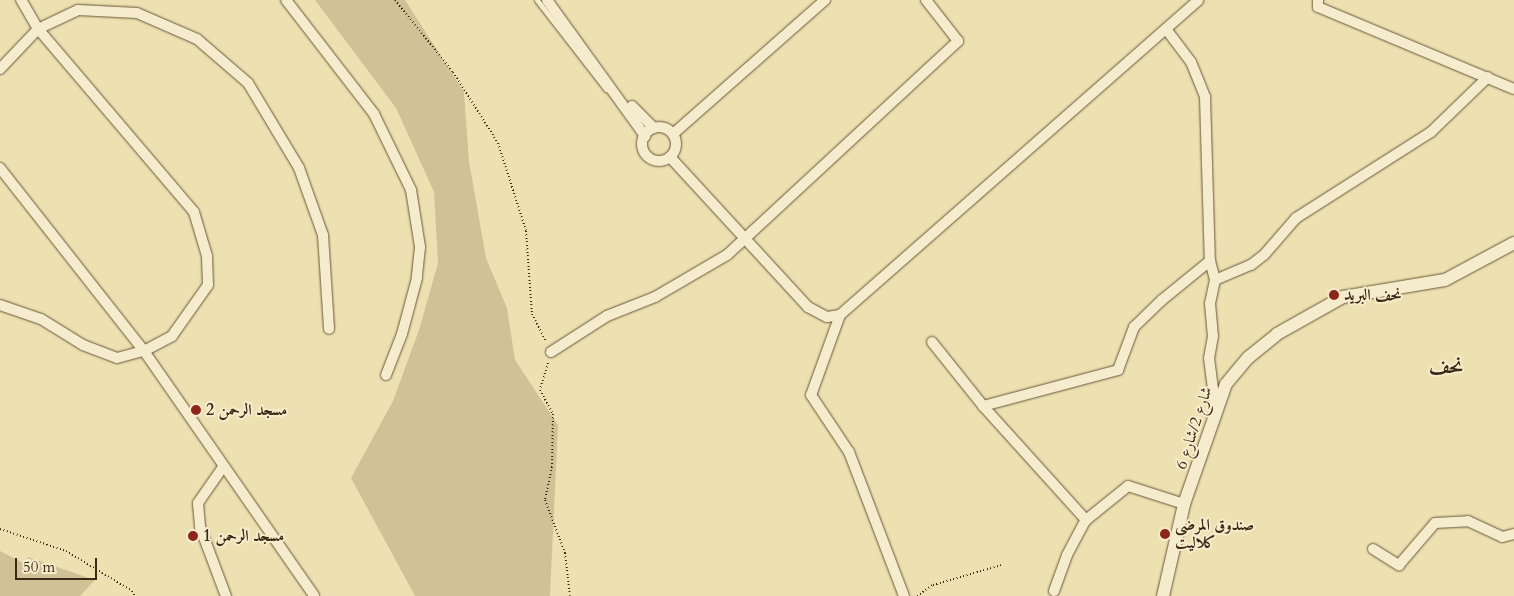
<!DOCTYPE html>
<meta charset="utf-8">
<style>
body{margin:0}
#map{position:relative;width:1514px;height:596px;overflow:hidden;background:#eee1b1;font-family:Cardo,Amiri,serif}
div>[style]{position:absolute}
[style*='--x']{left:calc(var(--x)*1px);top:calc(var(--y)*1px);width:calc(var(--w)*1px);rotate:calc(var(--a)*1deg)}
.green>*{inset:0;background:#d0c296}
.path>*{height:2px;margin-top:-1px;transform-origin:0;background:repeating-linear-gradient(90deg,#3b2913 0 1px,transparent 0 3.5px)}
.roads{filter:drop-shadow(0 0 1px #68573a) drop-shadow(0 0 1px #68573a)}
.service>*{height:5px;margin:-2.5px;padding:0 2.5px;transform-origin:2.5px;border-radius:2.5px;background:#f4eccc}
.minor>*{height:10px;margin:-5px;padding:0 5px;transform-origin:5px;border-radius:5px;background:#f4eccc}
.minor>.ring{margin:-5px;padding:0;box-sizing:content-box;background:none;border:10px solid #f4eccc;border-radius:50%}
.tertiary>*{height:12px;margin:-6px;padding:0 6px;transform-origin:6px;border-radius:6px;background:#f4eccc}
.dots>*{width:14px;height:14px;translate:-50% -50%;box-sizing:border-box;border:2px solid #f4eccc;border-radius:50%}
span{translate:-50% -50%;white-space:nowrap;text-align:center;line-height:1.15;-webkit-text-stroke:4px #f4eccc;paint-order:stroke}
.poi-label{font-size:16px;color:#3b2913;font-weight:700}
.left{translate:0 -50%;text-align:left}
.street-label{font-size:16px;color:#3b2913}
.district-label{font-size:21px;color:#3b2913;font-weight:700}
.scale{position:absolute;left:15px;top:558px;width:82px;height:22px;box-sizing:border-box;border:2px solid #3b2913;border-top:0;padding-left:6px;font-size:15px;line-height:18px;white-space:nowrap;color:#3b2913;-webkit-text-stroke:4px #f4eccc;paint-order:stroke}
</style>
<div id="map">
<div class="green">
<div style="clip-path:polygon(315px 0,405px 0,464px 92px,469px 161px,486px 258px,507px 308px,515px 360px,558px 425px,550px 596px,415px 596px,351px 478px,393px 401px,419px 330px,438px 263px,434px 192px,396px 108px)"></div>
<div style="clip-path:polygon(0 551px,25px 564px,28px 557px,95px 580px,80px 596px,0 596px)"></div>
</div>
<div class="path">
<div style="--x:395;--y:0;--w:92;--a:51.1"></div>
<div style="--x:453;--y:72;--w:84;--a:57.6"></div>
<div style="--x:498;--y:143;--w:92;--a:72.3"></div>
<div style="--x:526;--y:231;--w:83;--a:85.9"></div>
<div style="--x:532;--y:314;--w:31;--a:63"></div>
<div style="--x:548;--y:363;--w:28;--a:107"></div>
<div style="--x:540;--y:390;--w:27;--a:62"></div>
<div style="--x:553;--y:414;--w:53;--a:91.1"></div>
<div style="--x:552;--y:467;--w:34;--a:102"></div>
<div style="--x:545;--y:500;--w:57;--a:69.3"></div>
<div style="--x:565;--y:553;--w:43;--a:83.4"></div>
<div style="--x:0;--y:529;--w:70;--a:18.4"></div>
<div style="--x:66;--y:551;--w:77;--a:31.2"></div>
<div style="--x:132;--y:591;--w:6;--a:59"></div>
<div style="--x:917;--y:596;--w:19;--a:-35"></div>
<div style="--x:933;--y:585;--w:72;--a:-16.2"></div>
</div>
<div class="roads">
<div class="service">
<div style="--x:537;--y:0;--w:113;--a:52.2"></div>
</div>
<div class="minor">
<div style="--x:286;--y:0;--w:144;--a:52.3"></div>
<div style="--x:374;--y:114;--w:85;--a:64"></div>
<div style="--x:411;--y:190;--w:58;--a:81"></div>
<div style="--x:420;--y:247;--w:31;--a:96"></div>
<div style="--x:417;--y:278;--w:58;--a:105"></div>
<div style="--x:402;--y:334;--w:44;--a:111.3"></div>
<div style="--x:547;--y:0;--w:168;--a:54.2"></div>
<div style="--x:1318;--y:0;--w:7;--a:90"></div>
<div style="--x:1318;--y:7;--w:212;--a:22.7"></div>
<div style="--x:1166;--y:29;--w:41;--a:52.9"></div>
<div style="--x:1191;--y:62;--w:38;--a:68"></div>
<div style="--x:1205;--y:97;--w:164;--a:88.3"></div>
<div style="--x:1210;--y:261;--w:20;--a:75"></div>
<div style="--x:1215;--y:280;--w:24;--a:102"></div>
<div style="--x:1210;--y:303;--w:33;--a:85"></div>
<div style="--x:1213;--y:336;--w:22;--a:100"></div>
<div style="--x:1209;--y:358;--w:54;--a:82.6"></div>
<div style="--x:0;--y:69;--w:55;--a:-46.5"></div>
<div style="--x:38;--y:29;--w:44;--a:-25.4"></div>
<div style="--x:78;--y:10;--w:59;--a:2.9"></div>
<div style="--x:137;--y:13;--w:65;--a:23.4"></div>
<div style="--x:197;--y:39;--w:67;--a:40.8"></div>
<div style="--x:248;--y:83;--w:99;--a:59"></div>
<div style="--x:299;--y:168;--w:71;--a:70.3"></div>
<div style="--x:323;--y:235;--w:94;--a:86.3"></div>
<div style="--x:632;--y:106;--w:31;--a:45"></div>
<div class="ring" style="left:642px;top:127px;width:24px;height:24px"></div>
<div style="--x:673;--y:134;--w:203;--a:-41.4"></div>
<div style="--x:670;--y:157;--w:204;--a:47.4"></div>
<div style="--x:808;--y:307;--w:21;--a:28"></div>
<div style="--x:827;--y:317;--w:13;--a:-9"></div>
<div style="--x:840;--y:315;--w:477;--a:-41.3"></div>
<div style="--x:0;--y:168;--w:233;--a:51.8"></div>
<div style="--x:144;--y:351;--w:298;--a:55.2"></div>
<div style="--x:1215;--y:280;--w:39;--a:-23"></div>
<div style="--x:1251;--y:265;--w:16;--a:-38"></div>
<div style="--x:1264;--y:255;--w:49;--a:-49.1"></div>
<div style="--x:1296;--y:218;--w:160;--a:-32.5"></div>
<div style="--x:1431;--y:132;--w:79;--a:-44"></div>
<div style="--x:0;--y:305;--w:43;--a:18.9"></div>
<div style="--x:41;--y:319;--w:49;--a:31.8"></div>
<div style="--x:83;--y:345;--w:36;--a:21"></div>
<div style="--x:117;--y:358;--w:28;--a:-15"></div>
<div style="--x:144;--y:351;--w:32;--a:-28"></div>
<div style="--x:172;--y:336;--w:62;--a:-54.8"></div>
<div style="--x:208;--y:285;--w:29;--a:-92"></div>
<div style="--x:207;--y:256;--w:46;--a:-106.5"></div>
<div style="--x:194;--y:212;--w:240;--a:-130.4"></div>
<div style="--x:38;--y:29;--w:34;--a:-120"></div>
<div style="--x:840;--y:315;--w:85;--a:109.9"></div>
<div style="--x:811;--y:395;--w:69;--a:56.3"></div>
<div style="--x:849;--y:452;--w:154;--a:69.1"></div>
<div style="--x:932;--y:342;--w:82;--a:51.4"></div>
<div style="--x:983;--y:406;--w:154;--a:47.9"></div>
<div style="--x:551;--y:352;--w:67;--a:-32.7"></div>
<div style="--x:607;--y:316;--w:52;--a:-21.6"></div>
<div style="--x:655;--y:297;--w:83;--a:-30.3"></div>
<div style="--x:727;--y:255;--w:315;--a:-42.8"></div>
<div style="--x:958;--y:41;--w:52;--a:-128"></div>
<div style="--x:983;--y:406;--w:140;--a:-14.9"></div>
<div style="--x:1118;--y:370;--w:46;--a:-69.6"></div>
<div style="--x:1134;--y:327;--w:39;--a:-44"></div>
<div style="--x:1162;--y:300;--w:62;--a:-39.1"></div>
<div style="--x:223;--y:467;--w:44;--a:124.8"></div>
<div style="--x:198;--y:503;--w:24;--a:85"></div>
<div style="--x:200;--y:527;--w:74;--a:69.4"></div>
<div style="--x:1373;--y:549;--w:31;--a:32"></div>
<div style="--x:1399;--y:565;--w:55;--a:-49.4"></div>
<div style="--x:1435;--y:523;--w:33;--a:-3"></div>
<div style="--x:1468;--y:521;--w:38;--a:25"></div>
<div style="--x:1502;--y:537;--w:12;--a:-14"></div>
<div style="--x:1054;--y:591;--w:38;--a:-70"></div>
<div style="--x:1067;--y:555;--w:40;--a:-62"></div>
<div style="--x:1086;--y:520;--w:54;--a:-39"></div>
<div style="--x:1128;--y:486;--w:59;--a:17.8"></div>
</div>
<div class="tertiary">
<div style="--x:1163;--y:596;--w:94;--a:-77.1"></div>
<div style="--x:1184;--y:504;--w:127;--a:-70.7"></div>
<div style="--x:1226;--y:384;--w:35;--a:-50"></div>
<div style="--x:1249;--y:357;--w:36;--a:-39"></div>
<div style="--x:1277;--y:334;--w:76;--a:-29.3"></div>
<div style="--x:1343;--y:297;--w:103;--a:-9.5"></div>
<div style="--x:1445;--y:280;--w:78;--a:-28.2"></div>
</div>
</div>
<div class="dots">
<div style="left:1334px;top:295px;background:#8f2418"></div>
<div style="left:196px;top:410px;background:#8f2418"></div>
<div style="left:1165px;top:534px;background:#8f2418"></div>
<div style="left:193px;top:536px;background:#8f2418"></div>
</div>
<div class="poi-label">
<span class="left" style="left:1344px;top:295px">نحف البريد</span>
<span class="left" style="left:206px;top:410px">مسجد الرحمن 2</span>
<span class="left" style="left:1175px;top:534px">صندوق المرضى<br>كلاليت</span>
<span class="left" style="left:203px;top:536px">مسجد الرحمن 1</span>
</div>
<div class="street-label">
<span style="left:1194px;top:428px;rotate:-72deg">شارع 2/شارع 6</span>
</div>
<div class="district-label">
<span style="left:1446px;top:367px">نحف</span>
</div>
<div class="scale">50 m</div>
</div>
